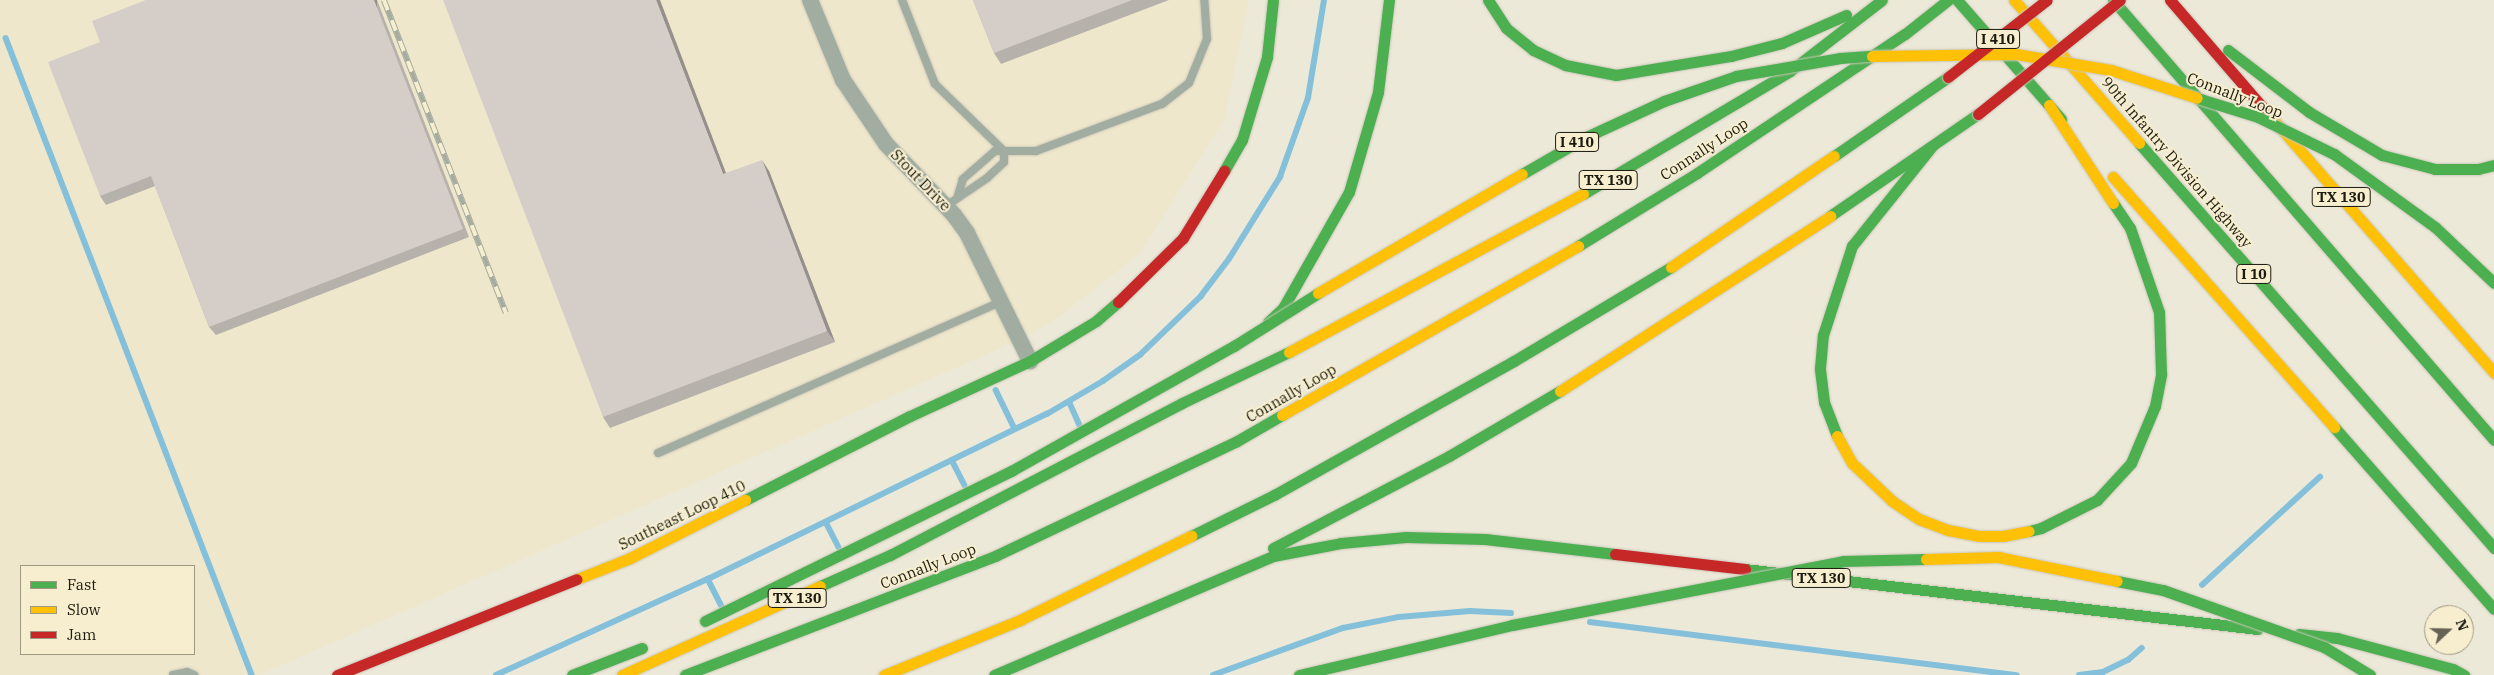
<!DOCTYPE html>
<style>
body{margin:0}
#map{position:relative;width:2494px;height:675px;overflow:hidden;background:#ede9d8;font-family:"IBM Plex Serif",serif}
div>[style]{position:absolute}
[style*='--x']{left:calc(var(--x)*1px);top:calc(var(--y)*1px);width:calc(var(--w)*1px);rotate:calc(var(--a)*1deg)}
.built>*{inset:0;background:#efe7cb}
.stream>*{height:5.5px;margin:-2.75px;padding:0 2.75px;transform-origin:2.75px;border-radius:2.75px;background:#85c0db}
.roads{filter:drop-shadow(0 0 1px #cac7ba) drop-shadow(0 0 1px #cac7ba)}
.lane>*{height:8px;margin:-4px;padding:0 4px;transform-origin:4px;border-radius:4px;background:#a0ada0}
.street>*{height:16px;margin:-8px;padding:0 8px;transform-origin:8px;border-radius:8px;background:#a0ada0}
.fast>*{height:11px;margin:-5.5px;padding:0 5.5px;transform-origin:5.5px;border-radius:5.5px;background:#4caf50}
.slow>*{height:11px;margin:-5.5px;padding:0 5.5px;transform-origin:5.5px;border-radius:5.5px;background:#ffc107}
.jam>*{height:11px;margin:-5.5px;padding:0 5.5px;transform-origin:5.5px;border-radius:5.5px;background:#c62828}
.rail>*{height:5.5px;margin-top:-2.75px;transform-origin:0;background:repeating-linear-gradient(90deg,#f6eecf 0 11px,#a6ac9f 0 22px);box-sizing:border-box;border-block:1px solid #a6ac9f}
.bridges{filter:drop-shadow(0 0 1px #cac7ba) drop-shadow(0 0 1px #cac7ba)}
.fast-bridge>*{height:11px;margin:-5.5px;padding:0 5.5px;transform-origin:5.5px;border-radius:5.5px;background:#4caf50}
.slow-bridge>*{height:11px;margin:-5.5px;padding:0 5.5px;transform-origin:5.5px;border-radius:5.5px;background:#ffc107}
.jam-bridge>*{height:11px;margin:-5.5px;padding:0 5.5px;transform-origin:5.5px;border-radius:5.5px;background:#c62828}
.wall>*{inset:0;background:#b7b1ac}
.shaded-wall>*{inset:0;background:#95908c;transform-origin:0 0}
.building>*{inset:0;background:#d5cec8}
span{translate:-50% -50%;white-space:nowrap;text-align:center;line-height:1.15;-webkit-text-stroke:4px #f6eecf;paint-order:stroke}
.shield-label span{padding:1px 4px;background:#f6eecf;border:1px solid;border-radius:4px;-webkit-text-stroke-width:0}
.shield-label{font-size:14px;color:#1d1a0f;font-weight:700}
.street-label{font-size:15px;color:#1d1a0f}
.legend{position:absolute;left:20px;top:565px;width:175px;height:90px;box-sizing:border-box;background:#f6eecf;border:1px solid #9f9982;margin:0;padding:6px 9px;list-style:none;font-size:15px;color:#1d1a0f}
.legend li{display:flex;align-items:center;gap:10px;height:25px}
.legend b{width:25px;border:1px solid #9f9982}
.north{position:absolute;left:2424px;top:605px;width:50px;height:50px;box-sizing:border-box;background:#f6eecf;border:1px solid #9f9982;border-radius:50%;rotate:69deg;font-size:14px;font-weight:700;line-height:20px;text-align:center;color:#1d1a0f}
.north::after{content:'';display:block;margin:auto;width:18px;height:22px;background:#666255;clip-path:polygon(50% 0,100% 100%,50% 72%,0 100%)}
</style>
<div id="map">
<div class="built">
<div style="clip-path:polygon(evenodd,0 0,1249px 0,1225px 118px,1140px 253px,1063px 314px,1026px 337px,259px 675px,0 675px,0 0,21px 566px,194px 566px,194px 654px,21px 654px,21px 566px)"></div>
</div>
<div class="stream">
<div style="--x:6;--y:38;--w:683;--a:68.88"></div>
<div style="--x:996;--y:390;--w:43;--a:64"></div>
<div style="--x:1070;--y:403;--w:24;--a:66"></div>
<div style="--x:952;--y:460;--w:28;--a:63"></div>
<div style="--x:826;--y:522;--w:28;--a:63"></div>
<div style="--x:708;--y:579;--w:29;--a:63"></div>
<div style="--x:2202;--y:585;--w:160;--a:-42.5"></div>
<div style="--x:1590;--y:622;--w:430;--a:7.1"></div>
<div style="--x:496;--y:675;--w:233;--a:-24.4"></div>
<div style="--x:708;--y:579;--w:377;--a:-26"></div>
<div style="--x:1047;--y:414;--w:65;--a:-30.5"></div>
<div style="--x:1103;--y:381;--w:45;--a:-35.1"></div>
<div style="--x:1140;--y:355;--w:85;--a:-44"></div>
<div style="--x:1201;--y:296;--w:46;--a:-52.9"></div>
<div style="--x:1229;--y:259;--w:97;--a:-58.1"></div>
<div style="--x:1280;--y:177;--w:84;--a:-70.5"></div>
<div style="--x:1308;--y:98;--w:99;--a:-80.7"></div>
<div style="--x:1213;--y:675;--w:138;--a:-19.9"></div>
<div style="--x:1343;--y:628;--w:57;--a:-11.1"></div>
<div style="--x:1399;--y:617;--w:71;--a:-4.8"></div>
<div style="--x:1470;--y:611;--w:41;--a:2.8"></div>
<div style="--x:2079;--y:675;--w:24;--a:-7"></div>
<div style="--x:2103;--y:672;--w:28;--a:-26"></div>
<div style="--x:2128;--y:660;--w:18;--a:-41"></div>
</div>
<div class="roads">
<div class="lane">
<div style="--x:902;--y:0;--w:90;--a:68.6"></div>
<div style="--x:935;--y:84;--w:96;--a:44.2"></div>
<div style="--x:1004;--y:151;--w:32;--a:0"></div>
<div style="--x:1036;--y:151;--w:134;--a:-20.5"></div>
<div style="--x:1162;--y:104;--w:34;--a:-38"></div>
<div style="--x:1189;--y:83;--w:48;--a:-67.8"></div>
<div style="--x:1207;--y:39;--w:39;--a:-94"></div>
<div style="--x:946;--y:206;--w:50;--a:-34.3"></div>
<div style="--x:987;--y:178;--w:23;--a:-43"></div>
<div style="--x:1004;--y:162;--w:11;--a:-90"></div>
<div style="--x:1004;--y:151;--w:9;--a:180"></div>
<div style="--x:995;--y:151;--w:43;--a:138.8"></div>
<div style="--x:963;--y:179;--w:17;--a:107"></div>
<div style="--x:658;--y:453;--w:375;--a:-23.8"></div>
<div style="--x:173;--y:675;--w:14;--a:-12"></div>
<div style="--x:187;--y:672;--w:8;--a:23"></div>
</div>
<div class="street">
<div style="--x:810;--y:0;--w:87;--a:67.6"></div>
<div style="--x:843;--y:80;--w:77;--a:56.1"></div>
<div style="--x:886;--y:144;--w:98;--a:46.2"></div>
<div style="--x:954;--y:215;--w:22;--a:54"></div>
<div style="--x:967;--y:233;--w:143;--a:63.8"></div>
</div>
<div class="fast">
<div style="--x:1488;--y:0;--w:33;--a:57"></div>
<div style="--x:1506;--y:28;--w:35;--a:39"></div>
<div style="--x:1533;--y:50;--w:35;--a:25"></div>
<div style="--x:1565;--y:65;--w:52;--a:11.1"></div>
<div style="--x:1616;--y:75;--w:117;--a:-9.4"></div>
<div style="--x:1731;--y:56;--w:53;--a:-14.3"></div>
<div style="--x:1782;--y:43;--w:70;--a:-23.6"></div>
<div style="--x:1957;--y:0;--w:158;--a:48.8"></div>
<div style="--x:2113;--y:0;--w:582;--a:49.11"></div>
<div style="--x:2228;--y:50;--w:102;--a:37.4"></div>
<div style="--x:2309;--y:112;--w:85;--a:30.5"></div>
<div style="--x:2382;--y:155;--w:55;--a:14.8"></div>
<div style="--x:2435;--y:169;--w:43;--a:0"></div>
<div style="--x:2478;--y:169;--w:16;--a:-14"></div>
<div style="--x:2139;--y:143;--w:539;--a:48.76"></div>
<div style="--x:1834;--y:156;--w:139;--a:-34.7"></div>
<div style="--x:1224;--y:171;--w:36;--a:-60"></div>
<div style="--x:1242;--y:140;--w:87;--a:-73.2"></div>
<div style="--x:1267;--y:57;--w:57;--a:-84"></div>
<div style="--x:1583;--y:194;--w:241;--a:-30.7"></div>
<div style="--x:1790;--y:71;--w:116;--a:-37.7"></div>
<div style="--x:1830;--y:216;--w:180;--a:-34.6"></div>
<div style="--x:1578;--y:246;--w:140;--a:-31.5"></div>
<div style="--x:1697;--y:173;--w:250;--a:-33.8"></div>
<div style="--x:1905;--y:34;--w:55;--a:-38.3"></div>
<div style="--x:1268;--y:322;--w:21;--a:-43"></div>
<div style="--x:1283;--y:308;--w:133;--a:-60.4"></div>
<div style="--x:1349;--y:192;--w:104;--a:-73.8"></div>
<div style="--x:1378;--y:92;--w:93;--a:-83.2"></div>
<div style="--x:2334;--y:427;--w:242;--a:48.7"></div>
<div style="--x:1837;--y:436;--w:36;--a:-111"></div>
<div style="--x:1824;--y:402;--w:34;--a:-97"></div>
<div style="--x:1820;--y:368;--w:33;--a:-85"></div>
<div style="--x:1823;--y:335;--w:94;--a:-72"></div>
<div style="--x:1852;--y:246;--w:128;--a:-51.3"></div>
<div style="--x:745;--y:500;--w:185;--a:-27"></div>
<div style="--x:910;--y:416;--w:132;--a:-24.6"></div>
<div style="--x:1030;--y:361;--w:77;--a:-31.2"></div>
<div style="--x:1096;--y:321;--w:29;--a:-41"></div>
<div style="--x:2029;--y:531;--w:12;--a:-14"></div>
<div style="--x:2041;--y:528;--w:63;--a:-26.6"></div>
<div style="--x:2097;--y:500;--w:50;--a:-47.4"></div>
<div style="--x:2131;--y:463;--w:62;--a:-67.2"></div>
<div style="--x:2155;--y:406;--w:33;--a:-79"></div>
<div style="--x:2161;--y:374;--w:62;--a:-91.8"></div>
<div style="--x:2159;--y:312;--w:89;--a:-109"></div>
<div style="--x:2130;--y:228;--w:30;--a:-124"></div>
<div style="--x:1191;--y:536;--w:93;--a:-26.3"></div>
<div style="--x:1274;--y:495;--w:275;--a:-29.2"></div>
<div style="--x:1514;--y:361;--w:183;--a:-30.9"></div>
<div style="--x:1273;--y:548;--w:199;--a:-27.6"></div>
<div style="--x:1449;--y:456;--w:129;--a:-30.4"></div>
<div style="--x:1745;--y:569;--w:516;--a:6.68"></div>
<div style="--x:820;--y:586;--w:77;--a:-23.9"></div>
<div style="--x:890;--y:555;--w:329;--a:-27.5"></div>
<div style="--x:1182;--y:403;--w:119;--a:-25.5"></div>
<div style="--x:2299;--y:634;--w:38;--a:6"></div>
<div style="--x:2337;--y:638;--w:120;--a:15"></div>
<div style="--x:2453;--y:669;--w:13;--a:29"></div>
<div style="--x:572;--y:675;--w:75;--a:-21.1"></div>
<div style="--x:685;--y:675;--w:332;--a:-21"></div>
<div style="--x:995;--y:556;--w:268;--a:-25.4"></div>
<div style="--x:1237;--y:441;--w:52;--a:-30"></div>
<div style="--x:994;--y:675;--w:303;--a:-23.1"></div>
<div style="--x:1273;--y:556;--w:69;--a:-10.8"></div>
<div style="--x:1341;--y:543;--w:65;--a:-5.3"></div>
<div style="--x:1406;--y:537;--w:79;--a:1.5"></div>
<div style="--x:1485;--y:539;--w:131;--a:6.6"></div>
</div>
<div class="slow">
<div style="--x:2014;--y:0;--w:190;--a:48.8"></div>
<div style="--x:2049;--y:105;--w:117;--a:56.9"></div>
<div style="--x:2271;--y:117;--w:340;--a:48.9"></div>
<div style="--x:2113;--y:177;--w:334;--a:48.5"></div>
<div style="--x:1671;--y:267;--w:197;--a:-34.3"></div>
<div style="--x:1289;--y:352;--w:334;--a:-28.3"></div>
<div style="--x:1560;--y:391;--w:322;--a:-32.9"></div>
<div style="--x:1282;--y:415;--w:341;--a:-29.7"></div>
<div style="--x:1837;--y:436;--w:31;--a:61"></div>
<div style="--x:1852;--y:463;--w:55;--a:43.5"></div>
<div style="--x:1892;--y:501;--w:32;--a:34"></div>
<div style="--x:1919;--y:519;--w:31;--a:21"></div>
<div style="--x:1948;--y:530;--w:32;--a:11"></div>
<div style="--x:1979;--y:536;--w:24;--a:0"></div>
<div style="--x:2003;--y:536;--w:26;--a:-11"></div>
<div style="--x:577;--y:579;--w:57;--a:-21.6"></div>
<div style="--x:630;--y:558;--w:129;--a:-26.8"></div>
<div style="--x:622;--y:675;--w:217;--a:-24.2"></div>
<div style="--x:884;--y:675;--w:147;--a:-22"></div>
<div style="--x:1020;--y:620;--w:191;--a:-26.2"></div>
</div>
<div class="jam">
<div style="--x:2170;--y:0;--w:155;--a:49.2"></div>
<div style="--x:1118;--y:302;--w:91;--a:-44.6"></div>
<div style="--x:1183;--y:238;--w:79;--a:-58.5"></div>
<div style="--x:1615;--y:554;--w:131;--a:6.6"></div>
<div style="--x:337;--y:675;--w:258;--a:-21.8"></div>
</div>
</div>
<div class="rail">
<div style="--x:384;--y:0;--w:336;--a:68.7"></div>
</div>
<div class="bridges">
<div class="fast-bridge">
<div style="--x:2197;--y:98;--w:64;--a:17.3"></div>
<div style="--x:2258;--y:117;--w:85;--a:26"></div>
<div style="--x:2334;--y:154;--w:125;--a:35.9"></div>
<div style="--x:2435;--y:227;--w:81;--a:43.5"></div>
<div style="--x:1522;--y:174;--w:74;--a:-30"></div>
<div style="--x:1586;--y:137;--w:86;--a:-24.8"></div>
<div style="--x:1664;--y:101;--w:76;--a:-19.1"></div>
<div style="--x:1736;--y:76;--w:106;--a:-9.8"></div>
<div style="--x:1840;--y:58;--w:32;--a:-4"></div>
<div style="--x:2117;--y:581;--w:47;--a:11.1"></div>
<div style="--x:2163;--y:590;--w:171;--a:19.5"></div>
<div style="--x:2324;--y:647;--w:54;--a:31.3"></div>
<div style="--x:705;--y:621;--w:341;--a:-26.1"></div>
<div style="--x:1011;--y:471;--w:256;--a:-29.3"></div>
<div style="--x:1234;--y:346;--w:99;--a:-32.2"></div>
<div style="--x:1299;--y:675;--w:219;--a:-13.2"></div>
<div style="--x:1512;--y:625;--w:337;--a:-10.9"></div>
<div style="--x:1843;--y:561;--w:83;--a:-1.4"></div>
</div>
<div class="slow-bridge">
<div style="--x:1872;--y:56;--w:144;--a:-0.8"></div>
<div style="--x:2016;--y:54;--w:96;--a:9.6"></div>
<div style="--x:2111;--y:70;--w:90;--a:18"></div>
<div style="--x:1318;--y:293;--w:236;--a:-30.3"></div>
<div style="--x:1926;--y:559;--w:72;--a:-1.6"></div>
<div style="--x:1998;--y:557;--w:121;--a:11.4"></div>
</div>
<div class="jam-bridge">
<div style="--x:1948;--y:77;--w:125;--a:-37.9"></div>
<div style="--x:1978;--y:114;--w:182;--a:-38.8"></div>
</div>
</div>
<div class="wall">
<div style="clip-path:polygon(146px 0,377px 0,469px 237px,216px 335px,209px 327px,155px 186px,106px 205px,100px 196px,100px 42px)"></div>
<div style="clip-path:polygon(973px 0,1169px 0,1001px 64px,994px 53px)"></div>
<div style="clip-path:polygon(769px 171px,835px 342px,610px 428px,603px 417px,726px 173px)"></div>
</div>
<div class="shaded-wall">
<div style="left:374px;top:0;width:3px;height:246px"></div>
<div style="clip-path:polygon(656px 0,660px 0,731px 186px,723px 174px)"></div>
<div style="clip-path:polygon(762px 160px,769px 171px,835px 342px,827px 331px)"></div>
</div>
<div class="building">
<div style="clip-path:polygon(146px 0,374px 0,463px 229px,209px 327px,151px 176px,100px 196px,48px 62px,100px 42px,92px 21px)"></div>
<div style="clip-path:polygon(443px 0,656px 0,723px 174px,762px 160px,827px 331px,603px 417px)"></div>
<div style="clip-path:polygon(973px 0,1132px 0,994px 53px)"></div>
</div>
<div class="shield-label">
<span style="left:1998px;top:39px">I 410</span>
<span style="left:1577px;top:142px">I 410</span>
<span style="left:1608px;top:180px">TX 130</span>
<span style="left:2341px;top:197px">TX 130</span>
<span style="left:2254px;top:274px">I 10</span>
<span style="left:1821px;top:578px">TX 130</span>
<span style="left:797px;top:598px">TX 130</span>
</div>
<div class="street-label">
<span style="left:2235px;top:95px;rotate:21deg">Connally Loop</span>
<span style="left:1704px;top:149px;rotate:-33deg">Connally Loop</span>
<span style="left:2177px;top:162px;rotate:49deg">90th Infantry Division Highway</span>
<span style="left:921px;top:180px;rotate:46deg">Stout Drive</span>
<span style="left:1291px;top:393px;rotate:-30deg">Connally Loop</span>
<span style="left:682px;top:515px;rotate:-26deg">Southeast Loop 410</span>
<span style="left:928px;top:566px;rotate:-21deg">Connally Loop</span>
</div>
<ul class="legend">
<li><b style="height:6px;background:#4caf50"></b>Fast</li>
<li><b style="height:6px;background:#ffc107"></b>Slow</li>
<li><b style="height:6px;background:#c62828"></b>Jam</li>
</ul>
<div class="north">N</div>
</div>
